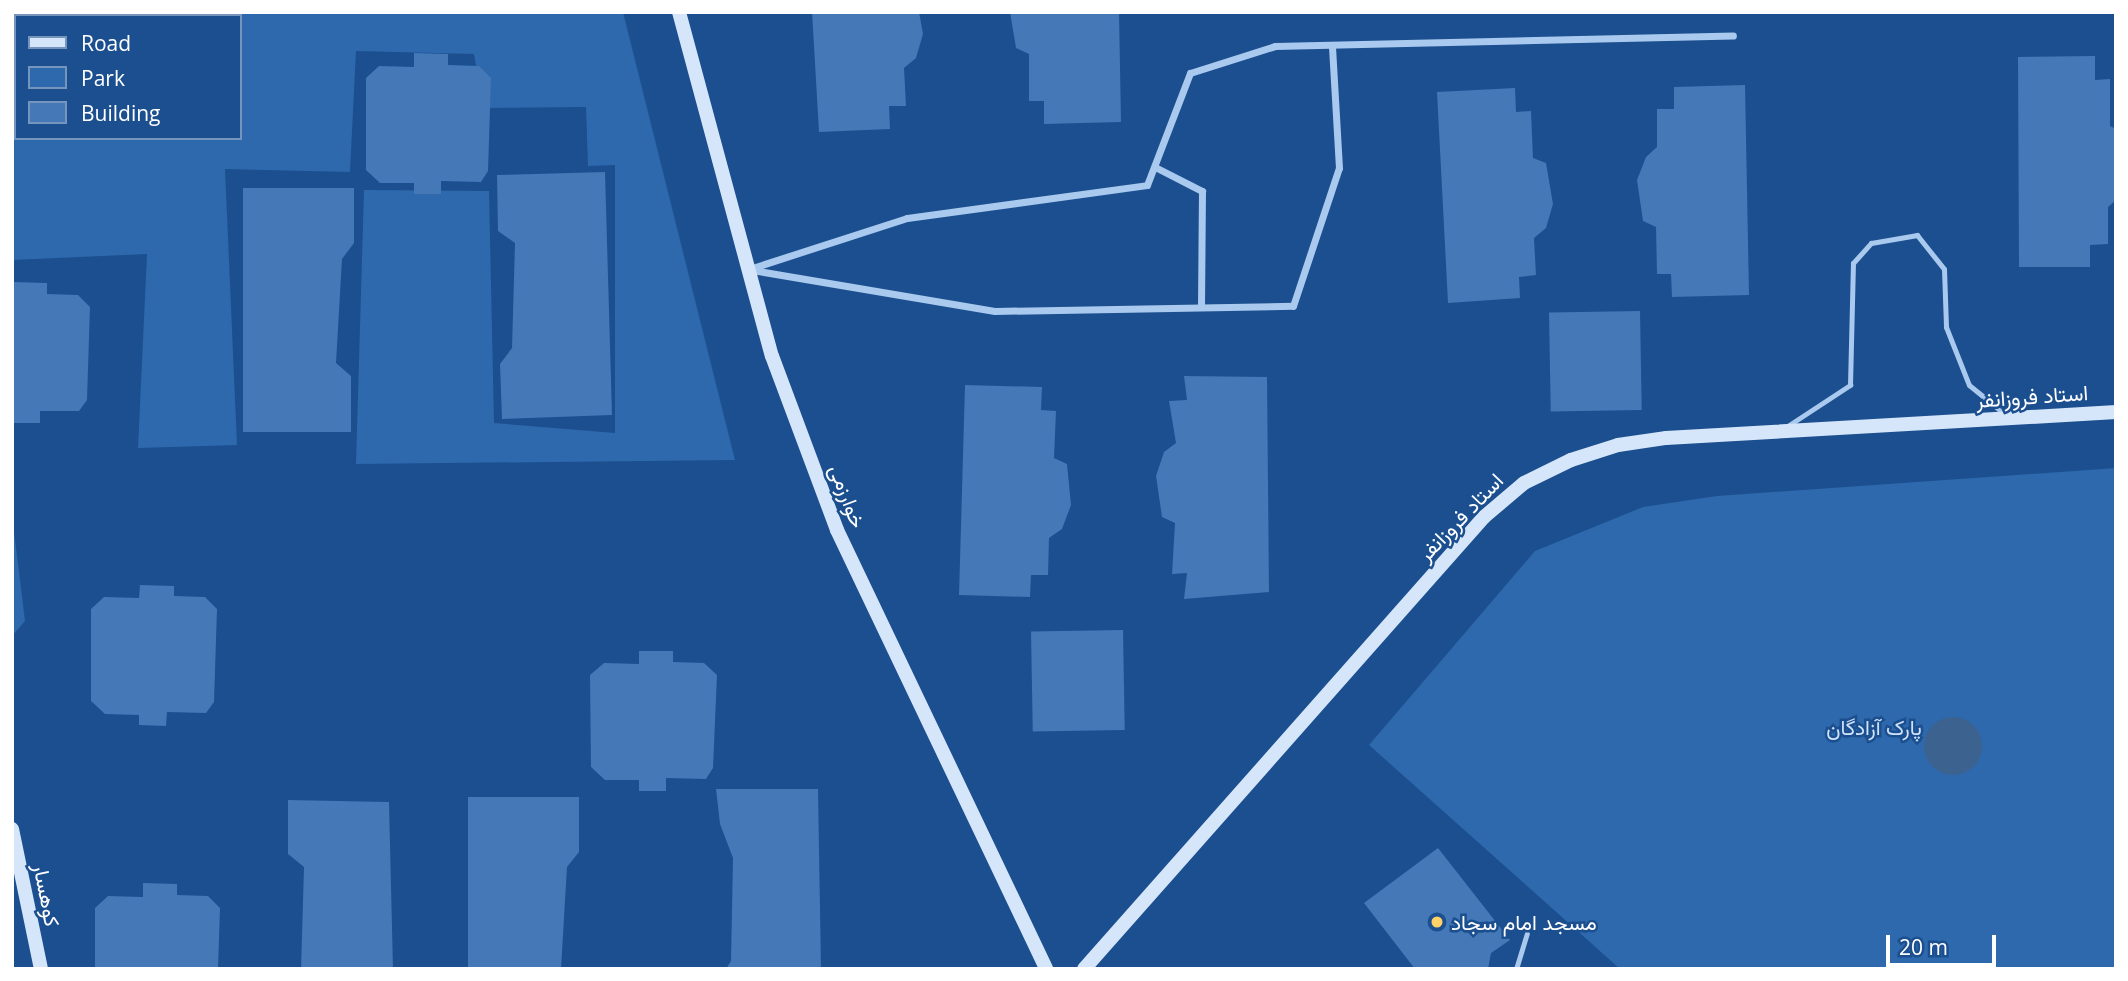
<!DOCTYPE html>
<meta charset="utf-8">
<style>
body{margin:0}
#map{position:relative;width:2128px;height:981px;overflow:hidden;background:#1b4f8f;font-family:"Open Sans",Vazirmatn,sans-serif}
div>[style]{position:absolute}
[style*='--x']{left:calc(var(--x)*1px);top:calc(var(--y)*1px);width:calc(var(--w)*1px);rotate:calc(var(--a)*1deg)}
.green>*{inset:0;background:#2e69ad}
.water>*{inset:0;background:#3c6290}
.round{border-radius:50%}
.building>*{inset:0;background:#4478b7;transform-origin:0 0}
.lane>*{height:5px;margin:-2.5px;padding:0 2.5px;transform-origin:2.5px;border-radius:2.5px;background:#a9c9ee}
.street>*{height:7px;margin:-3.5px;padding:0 3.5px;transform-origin:3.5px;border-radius:3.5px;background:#a9c9ee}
.secondary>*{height:14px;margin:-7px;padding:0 7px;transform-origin:7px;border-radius:7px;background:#d6e6fa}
.dots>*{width:19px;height:19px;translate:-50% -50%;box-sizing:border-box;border:4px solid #1b4f8f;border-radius:50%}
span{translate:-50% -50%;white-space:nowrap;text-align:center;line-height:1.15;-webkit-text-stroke:5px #1b4f8f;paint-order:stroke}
.street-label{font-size:21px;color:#fff}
.park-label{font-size:21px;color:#cfe3fa}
.poi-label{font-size:21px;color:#fff}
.left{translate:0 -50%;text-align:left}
.frame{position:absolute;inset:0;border:14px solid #fff;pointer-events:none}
.legend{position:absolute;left:14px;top:14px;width:228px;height:126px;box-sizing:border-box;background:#1b4f8f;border:2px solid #7695bc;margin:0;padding:9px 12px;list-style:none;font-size:21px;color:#fff}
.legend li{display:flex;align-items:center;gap:14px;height:35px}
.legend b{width:35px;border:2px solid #7695bc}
.scale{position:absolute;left:1886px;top:935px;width:110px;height:32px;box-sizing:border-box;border:4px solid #fff;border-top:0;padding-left:9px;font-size:21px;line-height:24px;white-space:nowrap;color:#fff;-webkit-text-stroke:5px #1b4f8f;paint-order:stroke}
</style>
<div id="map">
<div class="green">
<div style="clip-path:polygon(238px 12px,623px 12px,735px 460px,356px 464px,364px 190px,489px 191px,494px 423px,615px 433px,615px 165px,588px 166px,586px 107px,483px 108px,474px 54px,356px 51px,350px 172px,225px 169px,237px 445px,138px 448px,147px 254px,12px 260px,12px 135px,240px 138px,240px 16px,232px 16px)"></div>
<div style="clip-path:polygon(2116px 468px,2116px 969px,1620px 969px,1369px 745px,1535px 551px,1643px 507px,1717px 496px)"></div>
<div style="clip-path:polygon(12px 515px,25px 621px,12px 636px)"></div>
</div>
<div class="water">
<div class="round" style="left:1924px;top:717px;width:58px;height:58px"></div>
</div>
<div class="building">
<div style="clip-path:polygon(812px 12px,919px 12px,923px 34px,916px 58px,904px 68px,906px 106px,889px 106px,890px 129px,819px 132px)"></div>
<div style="clip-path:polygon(1010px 12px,1119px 12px,1121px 122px,1044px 124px,1044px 101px,1029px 101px,1029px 54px,1016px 48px)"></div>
<div style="clip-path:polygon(414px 53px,448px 54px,448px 65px,479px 66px,491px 78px,488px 171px,481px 182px,441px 181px,441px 194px,414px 194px,414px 183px,380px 183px,366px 170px,366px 78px,379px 66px,414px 67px)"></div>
<div style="clip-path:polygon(2095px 56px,2095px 80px,2110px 79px,2110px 126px,2116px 129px,2116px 200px,2108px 207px,2108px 244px,2090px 245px,2090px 267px,2019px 267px,2018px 57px)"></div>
<div style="clip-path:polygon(1745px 85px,1749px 295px,1672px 297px,1671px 274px,1657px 274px,1656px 227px,1643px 221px,1637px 180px,1646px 157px,1657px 147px,1657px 109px,1674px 109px,1674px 87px)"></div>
<div style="clip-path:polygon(1515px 88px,1516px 112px,1531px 111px,1533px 158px,1546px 163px,1553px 204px,1546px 228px,1534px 238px,1536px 275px,1519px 277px,1520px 298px,1448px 303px,1437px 92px)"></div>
<div style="clip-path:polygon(605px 172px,612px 415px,502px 419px,500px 364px,512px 348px,515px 243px,498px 231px,497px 175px)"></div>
<div style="clip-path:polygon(243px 188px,354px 188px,354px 243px,342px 259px,336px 363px,351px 376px,351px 432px,243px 432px)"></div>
<div style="clip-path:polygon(13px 282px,47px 283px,47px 294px,78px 295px,90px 307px,87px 400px,79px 411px,40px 411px,40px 423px,12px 423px)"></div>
<div style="left:1640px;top:311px;width:99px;height:91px;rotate:89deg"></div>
<div style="clip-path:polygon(1184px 376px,1267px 377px,1269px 592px,1184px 599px,1187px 573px,1172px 574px,1175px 523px,1162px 517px,1156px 476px,1164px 452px,1176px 443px,1169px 401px,1187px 400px)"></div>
<div style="clip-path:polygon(965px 385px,1042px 387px,1041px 410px,1056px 411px,1054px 458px,1067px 464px,1071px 505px,1062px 529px,1049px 538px,1048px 575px,1031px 575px,1030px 597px,959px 595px)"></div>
<div style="clip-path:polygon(140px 585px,174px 586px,174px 596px,205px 597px,217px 609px,214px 702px,206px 713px,167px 712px,166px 726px,139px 725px,139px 715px,105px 714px,91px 701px,91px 609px,104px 597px,139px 598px)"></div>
<div style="left:1123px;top:630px;width:100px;height:92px;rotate:89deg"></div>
<div style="clip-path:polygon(639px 651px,673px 651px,673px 662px,704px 663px,717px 675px,713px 768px,706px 779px,666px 778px,666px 791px,639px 791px,639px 780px,605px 780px,591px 767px,590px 675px,604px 663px,639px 664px)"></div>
<div style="clip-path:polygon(716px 789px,818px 789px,821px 969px,726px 969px,731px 961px,733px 858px,720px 824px)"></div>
<div style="clip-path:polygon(468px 797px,579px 797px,579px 852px,567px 867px,561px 969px,468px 969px)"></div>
<div style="clip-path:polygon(288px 800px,389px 802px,393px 969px,301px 969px,304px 867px,288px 854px)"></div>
<div style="clip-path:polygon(1438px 848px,1510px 940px,1491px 953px,1488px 969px,1415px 969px,1364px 903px)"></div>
<div style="clip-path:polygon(143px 883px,177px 884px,177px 895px,208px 896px,220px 908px,218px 969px,95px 969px,95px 908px,108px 896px,143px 897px)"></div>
</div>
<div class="lane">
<div style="--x:1786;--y:427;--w:77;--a:-33.3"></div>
<div style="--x:1850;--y:385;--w:122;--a:-88.6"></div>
<div style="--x:1853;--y:263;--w:27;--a:-48"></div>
<div style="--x:1871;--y:243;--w:47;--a:-9.9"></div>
<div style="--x:1917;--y:235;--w:43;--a:51.5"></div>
<div style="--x:1944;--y:269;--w:58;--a:88"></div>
<div style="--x:1946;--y:327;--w:62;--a:68.4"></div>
<div style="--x:1969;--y:385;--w:48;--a:39"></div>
<div style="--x:1516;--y:969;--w:37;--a:-73"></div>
</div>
<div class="street">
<div style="--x:1155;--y:167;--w:53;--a:27.1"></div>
<div style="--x:1202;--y:191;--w:116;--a:90.5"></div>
<div style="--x:749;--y:269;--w:166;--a:-17.9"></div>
<div style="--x:907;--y:218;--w:242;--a:-7.8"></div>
<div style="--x:1147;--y:185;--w:120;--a:-69"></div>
<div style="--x:1190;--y:73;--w:89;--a:-17.6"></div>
<div style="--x:1275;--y:46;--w:458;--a:-1.3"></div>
<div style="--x:752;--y:270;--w:246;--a:9.6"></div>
<div style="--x:995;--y:311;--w:298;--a:-1"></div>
<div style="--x:1293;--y:306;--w:145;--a:-71.6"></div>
<div style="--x:1339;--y:168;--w:123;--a:-93.3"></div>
</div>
<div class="secondary">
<div style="--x:679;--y:12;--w:356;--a:74.9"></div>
<div style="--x:772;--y:356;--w:186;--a:69.5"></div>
<div style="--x:837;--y:530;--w:486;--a:64.5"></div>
<div style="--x:109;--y:16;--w:7;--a:-34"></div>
<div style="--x:12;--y:78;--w:4;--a:-27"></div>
<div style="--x:12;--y:829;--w:143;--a:78.3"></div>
<div style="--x:1084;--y:969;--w:604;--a:-48.49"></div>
<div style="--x:1484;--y:517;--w:52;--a:-40.4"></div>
<div style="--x:1524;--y:483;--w:52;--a:-26.1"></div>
<div style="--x:1571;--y:460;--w:49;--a:-17.7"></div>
<div style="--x:1618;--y:445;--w:49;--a:-8.3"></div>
<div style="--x:1666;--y:438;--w:451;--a:-3.3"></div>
</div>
<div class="dots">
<div style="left:1437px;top:922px;background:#ffd166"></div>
</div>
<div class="street-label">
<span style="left:2032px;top:396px;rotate:-4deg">استاد فروزانفر</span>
<span style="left:848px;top:496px;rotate:69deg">خوارزمی</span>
<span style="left:1460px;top:517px;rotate:-46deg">استاد فروزانفر</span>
<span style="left:47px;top:895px;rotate:79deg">کوهسار</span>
</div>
<div class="park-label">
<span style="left:1874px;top:727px">پارک آزادگان</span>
</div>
<div class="poi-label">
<span class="left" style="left:1451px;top:922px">مسجد امام سجاد</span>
</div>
<div class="frame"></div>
<ul class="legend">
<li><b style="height:9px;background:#d6e6fa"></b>Road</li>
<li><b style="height:19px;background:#2e69ad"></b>Park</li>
<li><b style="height:19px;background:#4478b7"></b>Building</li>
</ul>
<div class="scale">20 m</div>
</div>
